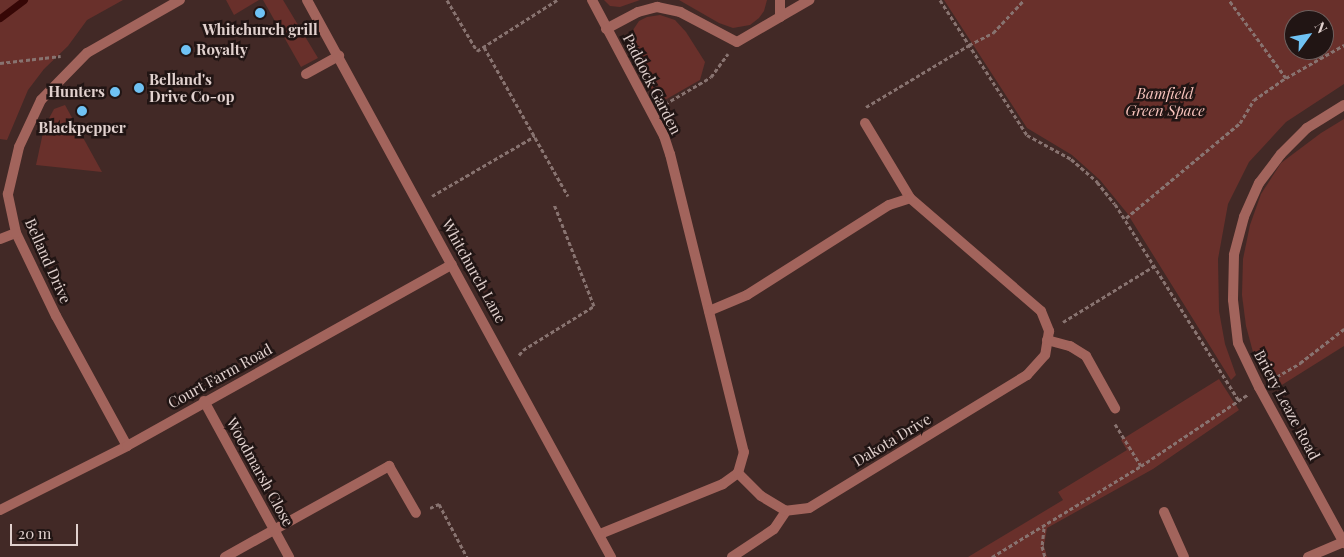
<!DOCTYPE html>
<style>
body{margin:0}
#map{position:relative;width:1344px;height:557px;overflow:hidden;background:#422926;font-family:"Playfair Display",serif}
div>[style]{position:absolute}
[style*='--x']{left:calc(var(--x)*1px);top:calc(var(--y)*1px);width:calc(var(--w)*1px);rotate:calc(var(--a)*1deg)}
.green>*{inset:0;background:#69302b}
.stream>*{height:7px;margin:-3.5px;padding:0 3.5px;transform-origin:3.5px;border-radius:3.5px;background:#360706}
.path>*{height:3px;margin-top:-1.5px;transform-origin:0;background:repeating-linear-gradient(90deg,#887370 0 4px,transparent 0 6.5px)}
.service>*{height:10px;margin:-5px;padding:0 5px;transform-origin:5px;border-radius:5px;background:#a2645c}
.minor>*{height:10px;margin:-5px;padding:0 5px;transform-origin:5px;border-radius:5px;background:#a2645c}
.tertiary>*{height:10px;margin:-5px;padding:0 5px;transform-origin:5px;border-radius:5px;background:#a2645c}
.dots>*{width:14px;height:14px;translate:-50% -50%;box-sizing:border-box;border:2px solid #211514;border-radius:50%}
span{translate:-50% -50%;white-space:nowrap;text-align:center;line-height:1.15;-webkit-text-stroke:5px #211514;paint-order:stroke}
.poi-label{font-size:15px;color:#e1d1ce;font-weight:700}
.left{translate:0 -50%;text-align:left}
.right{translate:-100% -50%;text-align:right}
.street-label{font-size:15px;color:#e1d1ce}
.park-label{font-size:15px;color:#f7c3bc;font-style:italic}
.north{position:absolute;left:1284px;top:10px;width:50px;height:50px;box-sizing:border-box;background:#211514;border:1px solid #6e605e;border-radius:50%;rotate:58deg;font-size:14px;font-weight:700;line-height:20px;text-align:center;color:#e1d1ce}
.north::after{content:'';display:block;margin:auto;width:18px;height:22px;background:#6fc2f4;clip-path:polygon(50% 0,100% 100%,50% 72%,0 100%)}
.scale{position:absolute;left:10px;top:524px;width:68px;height:22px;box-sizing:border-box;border:2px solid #e1d1ce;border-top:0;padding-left:6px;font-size:15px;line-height:18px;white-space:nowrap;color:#e1d1ce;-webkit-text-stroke:4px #211514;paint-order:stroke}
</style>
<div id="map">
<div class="green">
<div style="clip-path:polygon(0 0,123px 0,87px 20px,68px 46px,44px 69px,28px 90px,7px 140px,0 139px)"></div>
<div style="clip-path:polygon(226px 0,259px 0,234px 15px)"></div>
<div style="clip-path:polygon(263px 0,283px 0,318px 58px,301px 67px)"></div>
<div style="clip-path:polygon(604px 0,640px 0,620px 7px,610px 6px)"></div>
<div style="clip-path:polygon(679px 0,767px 0,764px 11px,759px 18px,750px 25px,733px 28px,719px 23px)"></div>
<div style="clip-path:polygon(evenodd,944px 0,1344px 0,1344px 84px,1286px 122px,1249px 162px,1228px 204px,1218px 259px,1219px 311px,1225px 344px,1236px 375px,1231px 380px,1127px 213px,1100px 180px,1072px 155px,1027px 128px,944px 0,1294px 20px,1324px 20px,1324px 50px,1294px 50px,1294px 20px)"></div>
<div style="clip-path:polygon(660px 15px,675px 20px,686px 32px,705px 62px,700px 80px,658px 104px,629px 53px,627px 44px,629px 36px,639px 21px,647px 17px)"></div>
<div style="clip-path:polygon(65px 105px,102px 172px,36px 165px,44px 128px,54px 109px)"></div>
<div style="clip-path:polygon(1344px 119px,1344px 346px,1277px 388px,1265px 379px,1253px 352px,1246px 326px,1242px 295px,1243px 259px,1250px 225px,1261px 194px,1281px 163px,1321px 133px)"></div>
<div style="clip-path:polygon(1219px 379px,1239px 410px,1153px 469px,1047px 528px,1044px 546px,1047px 557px,968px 557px,1063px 500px,1058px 492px,1127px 450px,1121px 440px)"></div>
</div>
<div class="stream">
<div style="--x:0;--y:18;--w:30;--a:-37"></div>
</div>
<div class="path">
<div style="--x:447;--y:0;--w:59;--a:59.5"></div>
<div style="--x:477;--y:51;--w:95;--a:-32.5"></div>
<div style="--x:940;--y:0;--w:161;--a:57.2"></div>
<div style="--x:1027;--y:135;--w:50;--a:28.6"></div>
<div style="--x:1071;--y:159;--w:35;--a:41"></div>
<div style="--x:1097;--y:182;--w:28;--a:51"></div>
<div style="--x:1115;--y:204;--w:233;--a:57.8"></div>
<div style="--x:484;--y:47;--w:171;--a:60.6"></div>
<div style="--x:0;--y:63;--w:61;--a:-6.5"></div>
<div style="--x:1286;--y:78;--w:67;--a:-29.6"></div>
<div style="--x:665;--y:104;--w:53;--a:-30.4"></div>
<div style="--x:711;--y:77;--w:29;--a:-54"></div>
<div style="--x:866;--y:107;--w:120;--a:-31"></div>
<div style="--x:969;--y:45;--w:27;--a:-27"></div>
<div style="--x:993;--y:33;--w:45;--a:-46.8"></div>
<div style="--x:432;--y:196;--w:119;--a:-30.2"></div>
<div style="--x:1126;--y:218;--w:148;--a:-39.8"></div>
<div style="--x:1240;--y:123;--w:27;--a:-59"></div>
<div style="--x:1254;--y:100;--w:39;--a:-35"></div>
<div style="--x:1286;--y:78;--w:97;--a:-126.2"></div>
<div style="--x:1063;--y:322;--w:107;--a:-31.6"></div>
<div style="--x:519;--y:355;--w:6;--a:-51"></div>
<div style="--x:523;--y:350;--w:84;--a:-31.8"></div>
<div style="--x:594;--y:306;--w:110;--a:-111.4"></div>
<div style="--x:1271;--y:380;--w:34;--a:-30"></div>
<div style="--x:1300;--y:363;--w:56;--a:-37.7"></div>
<div style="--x:1115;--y:424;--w:49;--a:58.2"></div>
<div style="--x:430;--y:508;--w:10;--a:-24"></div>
<div style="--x:439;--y:504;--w:60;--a:62.2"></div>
<div style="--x:1044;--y:528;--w:18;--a:96"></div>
<div style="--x:1042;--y:546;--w:11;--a:75"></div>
<div style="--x:992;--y:557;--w:175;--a:-31.4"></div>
<div style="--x:1141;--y:466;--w:128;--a:-33.8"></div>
</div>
<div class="service">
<div style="--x:306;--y:74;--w:38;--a:-29"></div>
<div style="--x:225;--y:557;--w:188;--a:-29"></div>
<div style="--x:389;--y:466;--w:54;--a:60.1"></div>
<div style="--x:732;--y:557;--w:50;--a:-33.7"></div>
<div style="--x:774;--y:529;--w:22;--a:-56"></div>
</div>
<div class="minor">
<div style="--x:592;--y:0;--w:154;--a:62.1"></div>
<div style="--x:664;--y:136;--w:19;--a:72"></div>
<div style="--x:670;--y:154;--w:307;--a:76.1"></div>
<div style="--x:744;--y:452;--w:22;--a:106"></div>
<div style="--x:738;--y:473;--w:19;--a:144"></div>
<div style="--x:723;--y:484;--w:133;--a:157.9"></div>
<div style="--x:780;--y:17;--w:34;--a:-30"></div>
<div style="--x:606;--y:29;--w:36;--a:-28"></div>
<div style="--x:638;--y:12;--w:20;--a:-15"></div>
<div style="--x:657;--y:7;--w:24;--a:12"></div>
<div style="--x:680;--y:12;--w:64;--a:27.8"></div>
<div style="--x:737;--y:42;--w:50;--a:-30.2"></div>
<div style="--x:780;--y:17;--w:17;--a:-90"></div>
<div style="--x:1344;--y:105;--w:44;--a:148.1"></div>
<div style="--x:1307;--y:128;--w:37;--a:135"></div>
<div style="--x:1281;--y:154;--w:36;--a:127"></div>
<div style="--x:1259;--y:183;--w:37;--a:114"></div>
<div style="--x:1244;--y:217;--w:39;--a:105"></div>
<div style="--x:1234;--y:255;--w:45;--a:91.3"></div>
<div style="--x:1233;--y:300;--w:43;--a:83.4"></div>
<div style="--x:1238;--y:343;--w:49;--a:64.5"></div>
<div style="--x:1259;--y:387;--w:178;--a:61.4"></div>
<div style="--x:865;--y:123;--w:87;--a:59"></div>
<div style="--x:0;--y:239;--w:17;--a:-21"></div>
<div style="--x:709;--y:311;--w:41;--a:-22.8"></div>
<div style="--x:747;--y:295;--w:168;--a:-32.4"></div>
<div style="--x:889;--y:205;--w:22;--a:-18"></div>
<div style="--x:910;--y:198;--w:173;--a:40.8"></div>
<div style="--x:1041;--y:311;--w:22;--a:68"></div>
<div style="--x:1049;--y:331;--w:24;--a:99"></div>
<div style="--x:1045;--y:355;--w:27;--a:132"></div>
<div style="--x:1027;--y:375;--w:255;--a:148.6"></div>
<div style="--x:809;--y:508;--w:23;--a:173"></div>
<div style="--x:786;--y:511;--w:29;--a:-149"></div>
<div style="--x:761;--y:496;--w:33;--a:-135"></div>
<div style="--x:1047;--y:340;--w:24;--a:15"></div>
<div style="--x:1070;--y:346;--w:19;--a:32"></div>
<div style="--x:1086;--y:356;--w:60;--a:60.9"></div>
<div style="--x:204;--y:401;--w:178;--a:61.4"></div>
<div style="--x:127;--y:446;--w:148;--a:-118.6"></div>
<div style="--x:56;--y:316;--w:92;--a:-115.7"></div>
<div style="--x:16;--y:233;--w:40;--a:-102"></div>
<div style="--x:8;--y:194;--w:48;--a:-76.8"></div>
<div style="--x:19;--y:147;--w:52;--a:-64.9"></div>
<div style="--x:41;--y:100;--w:66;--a:-45.6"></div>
<div style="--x:87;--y:53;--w:107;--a:-29.7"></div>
<div style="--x:0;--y:510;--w:142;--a:-26.7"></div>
<div style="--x:127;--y:446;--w:372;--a:-29.2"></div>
<div style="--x:1164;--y:512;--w:49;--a:66"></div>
<div style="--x:1308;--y:557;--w:38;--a:-23"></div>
</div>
<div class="tertiary">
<div style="--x:307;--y:0;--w:635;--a:61.38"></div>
</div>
<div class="dots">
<div style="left:260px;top:13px;background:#6fc2f4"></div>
<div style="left:186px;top:50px;background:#6fc2f4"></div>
<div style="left:139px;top:88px;background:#6fc2f4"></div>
<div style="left:115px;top:92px;background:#6fc2f4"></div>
<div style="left:82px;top:111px;background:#6fc2f4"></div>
</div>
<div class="poi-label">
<span style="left:260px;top:30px">Whitchurch grill</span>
<span class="left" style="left:196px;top:50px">Royalty</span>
<span class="left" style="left:149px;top:88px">Belland's<br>Drive Co-op</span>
<span class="right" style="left:105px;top:92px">Hunters</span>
<span style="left:82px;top:128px">Blackpepper</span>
</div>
<div class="street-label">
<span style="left:652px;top:84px;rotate:63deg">Paddock Garden</span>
<span style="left:48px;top:261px;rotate:66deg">Belland Drive</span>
<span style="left:474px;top:271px;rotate:61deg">Whitchurch Lane</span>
<span style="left:220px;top:376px;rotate:-29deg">Court Farm Road</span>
<span style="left:1287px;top:405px;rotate:62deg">Briery Leaze Road</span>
<span style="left:892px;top:440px;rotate:-31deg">Dakota Drive</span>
<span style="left:260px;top:472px;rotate:61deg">Woodmarsh Close</span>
</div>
<div class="park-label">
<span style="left:1165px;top:102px">Bamfield<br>Green Space</span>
</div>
<div class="north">N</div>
<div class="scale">20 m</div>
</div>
